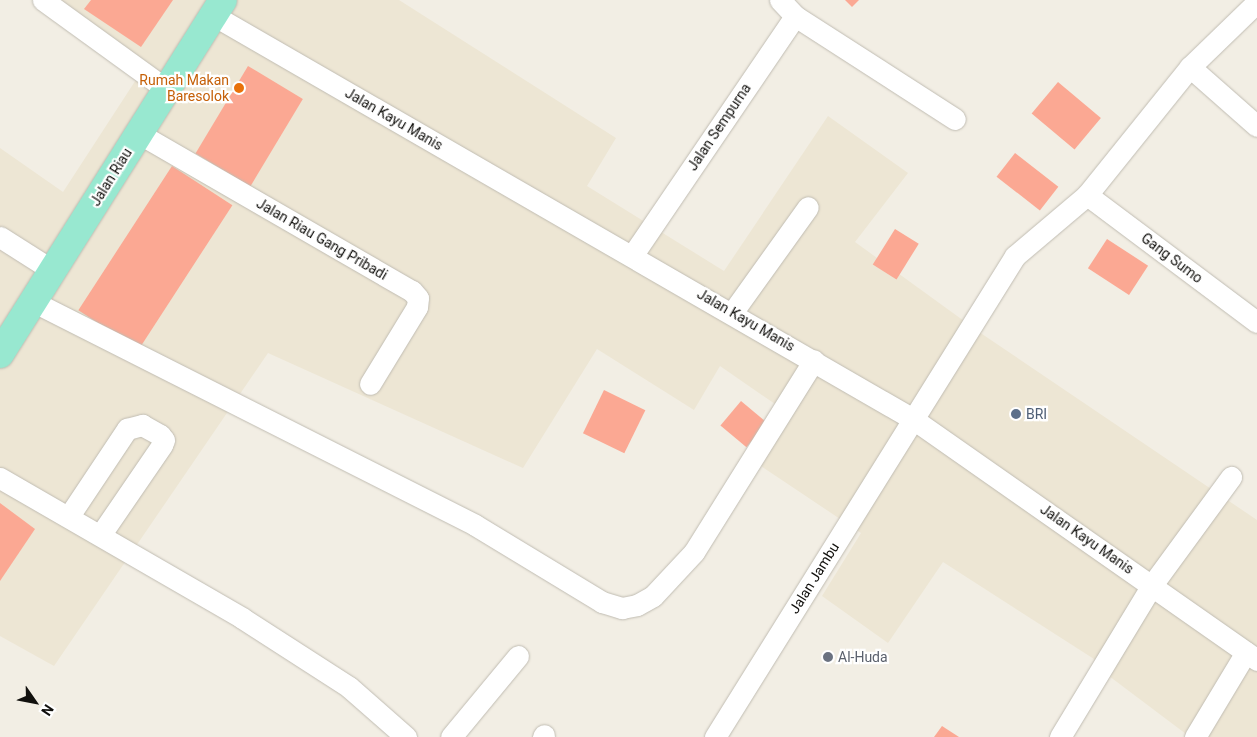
<!DOCTYPE html>
<style>
body{margin:0}
#map{position:relative;width:1257px;height:737px;overflow:hidden;background:#f2eee4;font-family:Roboto,sans-serif}
div>[style]{position:absolute}
[style*='--x']{left:calc(var(--x)*1px);top:calc(var(--y)*1px);width:calc(var(--w)*1px);rotate:calc(var(--a)*1deg)}
.built>*{inset:0;background:#ede6d4}
.building>*{inset:0;background:#fba893;transform-origin:0 0}
.roads{filter:drop-shadow(0 0 1px #c0bcb2) drop-shadow(0 0 1px #c0bcb2)}
.minor>*{height:21px;margin:-10.5px;padding:0 10.5px;transform-origin:10.5px;border-radius:10.5px;background:#fff}
.major>*{height:28px;margin:-14px;padding:0 14px;transform-origin:14px;border-radius:14px;background:#98e8d0}
.dots>*{width:14px;height:14px;translate:-50% -50%;box-sizing:border-box;border:2px solid #fff;border-radius:50%}
span{translate:-50% -50%;white-space:nowrap;text-align:center;line-height:1.15;-webkit-text-stroke:4.5px #fff;paint-order:stroke}
.food-label{font-size:14px;color:#c56008}
.right{translate:-100% -50%;text-align:right}
.street-label{font-size:14px;color:#11100d}
.service-label{font-size:14px;color:#4e5e75}
.left{translate:0 -50%;text-align:left}
.worship-label{font-size:14px;color:#5b616d}
.north{position:absolute;left:10px;top:677px;width:50px;height:50px;-webkit-text-stroke:4px #fff;paint-order:stroke;rotate:123deg;font-size:14px;font-weight:700;line-height:20px;text-align:center;color:#11100d}
.north::after{content:'';display:block;margin:auto;width:18px;height:22px;background:#11100d;clip-path:polygon(50% 0,100% 100%,50% 72%,0 100%)}
</style>
<div id="map">
<div class="built">
<div style="clip-path:polygon(51px 0,399px 0,616px 138px,587px 186px,724px 271px,828px 116px,908px 173px,855px 242px,982px 334px,1257px 520px,1257px 737px,1190px 737px,1109px 676px,1094px 659px,943px 562px,888px 643px,822px 596px,861px 533px,758px 464px,788px 413px,720px 366px,694px 410px,597px 349px,523px 468px,268px 353px,54px 666px,0 636px,0 148px,63px 192px,143px 69px)"></div>
</div>
<div class="building">
<div style="clip-path:polygon(91px 0,173px 0,141px 47px,84px 9px)"></div>
<div style="clip-path:polygon(845px 0,859px 0,852px 7px)"></div>
<div style="left:248px;top:66px;width:64px;height:102px;rotate:31deg"></div>
<div style="left:1058px;top:82px;width:56px;height:41px;rotate:40deg"></div>
<div style="left:1015px;top:153px;width:55px;height:30px;rotate:38deg"></div>
<div style="left:172px;top:166px;width:72px;height:172px;rotate:33deg"></div>
<div style="left:895px;top:229px;width:28px;height:42px;rotate:32deg"></div>
<div style="left:1107px;top:239px;width:49px;height:35px;rotate:33deg"></div>
<div style="left:604px;top:390px;width:46px;height:48px;rotate:26deg"></div>
<div style="left:741px;top:401px;width:34px;height:32px;rotate:40deg"></div>
<div style="clip-path:polygon(0 503px,35px 529px,0 581px)"></div>
<div style="clip-path:polygon(942px 726px,959px 737px,934px 737px)"></div>
</div>
<div class="roads">
<div class="minor">
<div style="--x:43;--y:0;--w:152;--a:35.9"></div>
<div style="--x:213;--y:15;--w:808;--a:29.99"></div>
<div style="--x:913;--y:419;--w:420;--a:35"></div>
<div style="--x:795;--y:16;--w:190;--a:32.8"></div>
<div style="--x:1190;--y:67;--w:89;--a:41.4"></div>
<div style="--x:138;--y:133;--w:316;--a:30"></div>
<div style="--x:412;--y:291;--w:9;--a:49"></div>
<div style="--x:418;--y:298;--w:9;--a:96"></div>
<div style="--x:417;--y:307;--w:90;--a:121.4"></div>
<div style="--x:1087;--y:195;--w:212;--a:36.8"></div>
<div style="--x:0;--y:237;--w:62;--a:32.4"></div>
<div style="--x:632;--y:256;--w:290;--a:-55.8"></div>
<div style="--x:795;--y:16;--w:22;--a:-133"></div>
<div style="--x:32;--y:301;--w:496;--a:26.8"></div>
<div style="--x:475;--y:525;--w:149;--a:31.2"></div>
<div style="--x:602;--y:602;--w:21;--a:17"></div>
<div style="--x:622;--y:608;--w:15;--a:-11"></div>
<div style="--x:637;--y:605;--w:18;--a:-29"></div>
<div style="--x:653;--y:596;--w:60;--a:-47"></div>
<div style="--x:694;--y:552;--w:226;--a:-58"></div>
<div style="--x:732;--y:313;--w:130;--a:-54.4"></div>
<div style="--x:0;--y:478;--w:280;--a:30"></div>
<div style="--x:242;--y:618;--w:127;--a:32.8"></div>
<div style="--x:349;--y:687;--w:76;--a:41.3"></div>
<div style="--x:69;--y:516;--w:105;--a:-56.3"></div>
<div style="--x:127;--y:429;--w:16;--a:-15"></div>
<div style="--x:142;--y:425;--w:21;--a:29"></div>
<div style="--x:160;--y:435;--w:6;--a:51"></div>
<div style="--x:164;--y:440;--w:5;--a:112"></div>
<div style="--x:162;--y:445;--w:108;--a:124.4"></div>
<div style="--x:451;--y:737;--w:105;--a:-50.4"></div>
<div style="--x:543;--y:737;--w:2;--a:-63"></div>
<div style="--x:715;--y:737;--w:567;--a:-58.05"></div>
<div style="--x:1015;--y:256;--w:94;--a:-40.3"></div>
<div style="--x:1087;--y:195;--w:164;--a:-51.2"></div>
<div style="--x:1190;--y:67;--w:93;--a:-44.1"></div>
<div style="--x:1060;--y:737;--w:178;--a:-58.8"></div>
<div style="--x:1152;--y:585;--w:134;--a:-53.8"></div>
<div style="--x:1195;--y:737;--w:99;--a:-59"></div>
</div>
<div class="major">
<div style="--x:0;--y:354;--w:418;--a:-57.8"></div>
</div>
</div>
<div class="dots">
<div style="left:239px;top:88px;background:#e8710a"></div>
<div style="left:1016px;top:414px;background:#5c6f8a"></div>
<div style="left:828px;top:657px;background:#6b7280"></div>
</div>
<div class="food-label">
<span class="right" style="left:229px;top:88px">Rumah Makan<br>Baresolok</span>
</div>
<div class="street-label">
<span style="left:394px;top:119px;rotate:30deg">Jalan Kayu Manis</span>
<span style="left:719px;top:127px;rotate:-56deg">Jalan Sempurna</span>
<span style="left:111px;top:177px;rotate:-58deg">Jalan Riau</span>
<span style="left:322px;top:239px;rotate:30deg">Jalan Riau Gang Pribadi</span>
<span style="left:1172px;top:258px;rotate:37deg">Gang Sumo</span>
<span style="left:746px;top:320px;rotate:30deg">Jalan Kayu Manis</span>
<span style="left:1087px;top:539px;rotate:35deg">Jalan Kayu Manis</span>
<span style="left:814px;top:578px;rotate:-58deg">Jalan Jambu</span>
</div>
<div class="service-label">
<span class="left" style="left:1026px;top:414px">BRI</span>
</div>
<div class="worship-label">
<span class="left" style="left:838px;top:657px">Al-Huda</span>
</div>
<div class="north">N</div>
</div>
